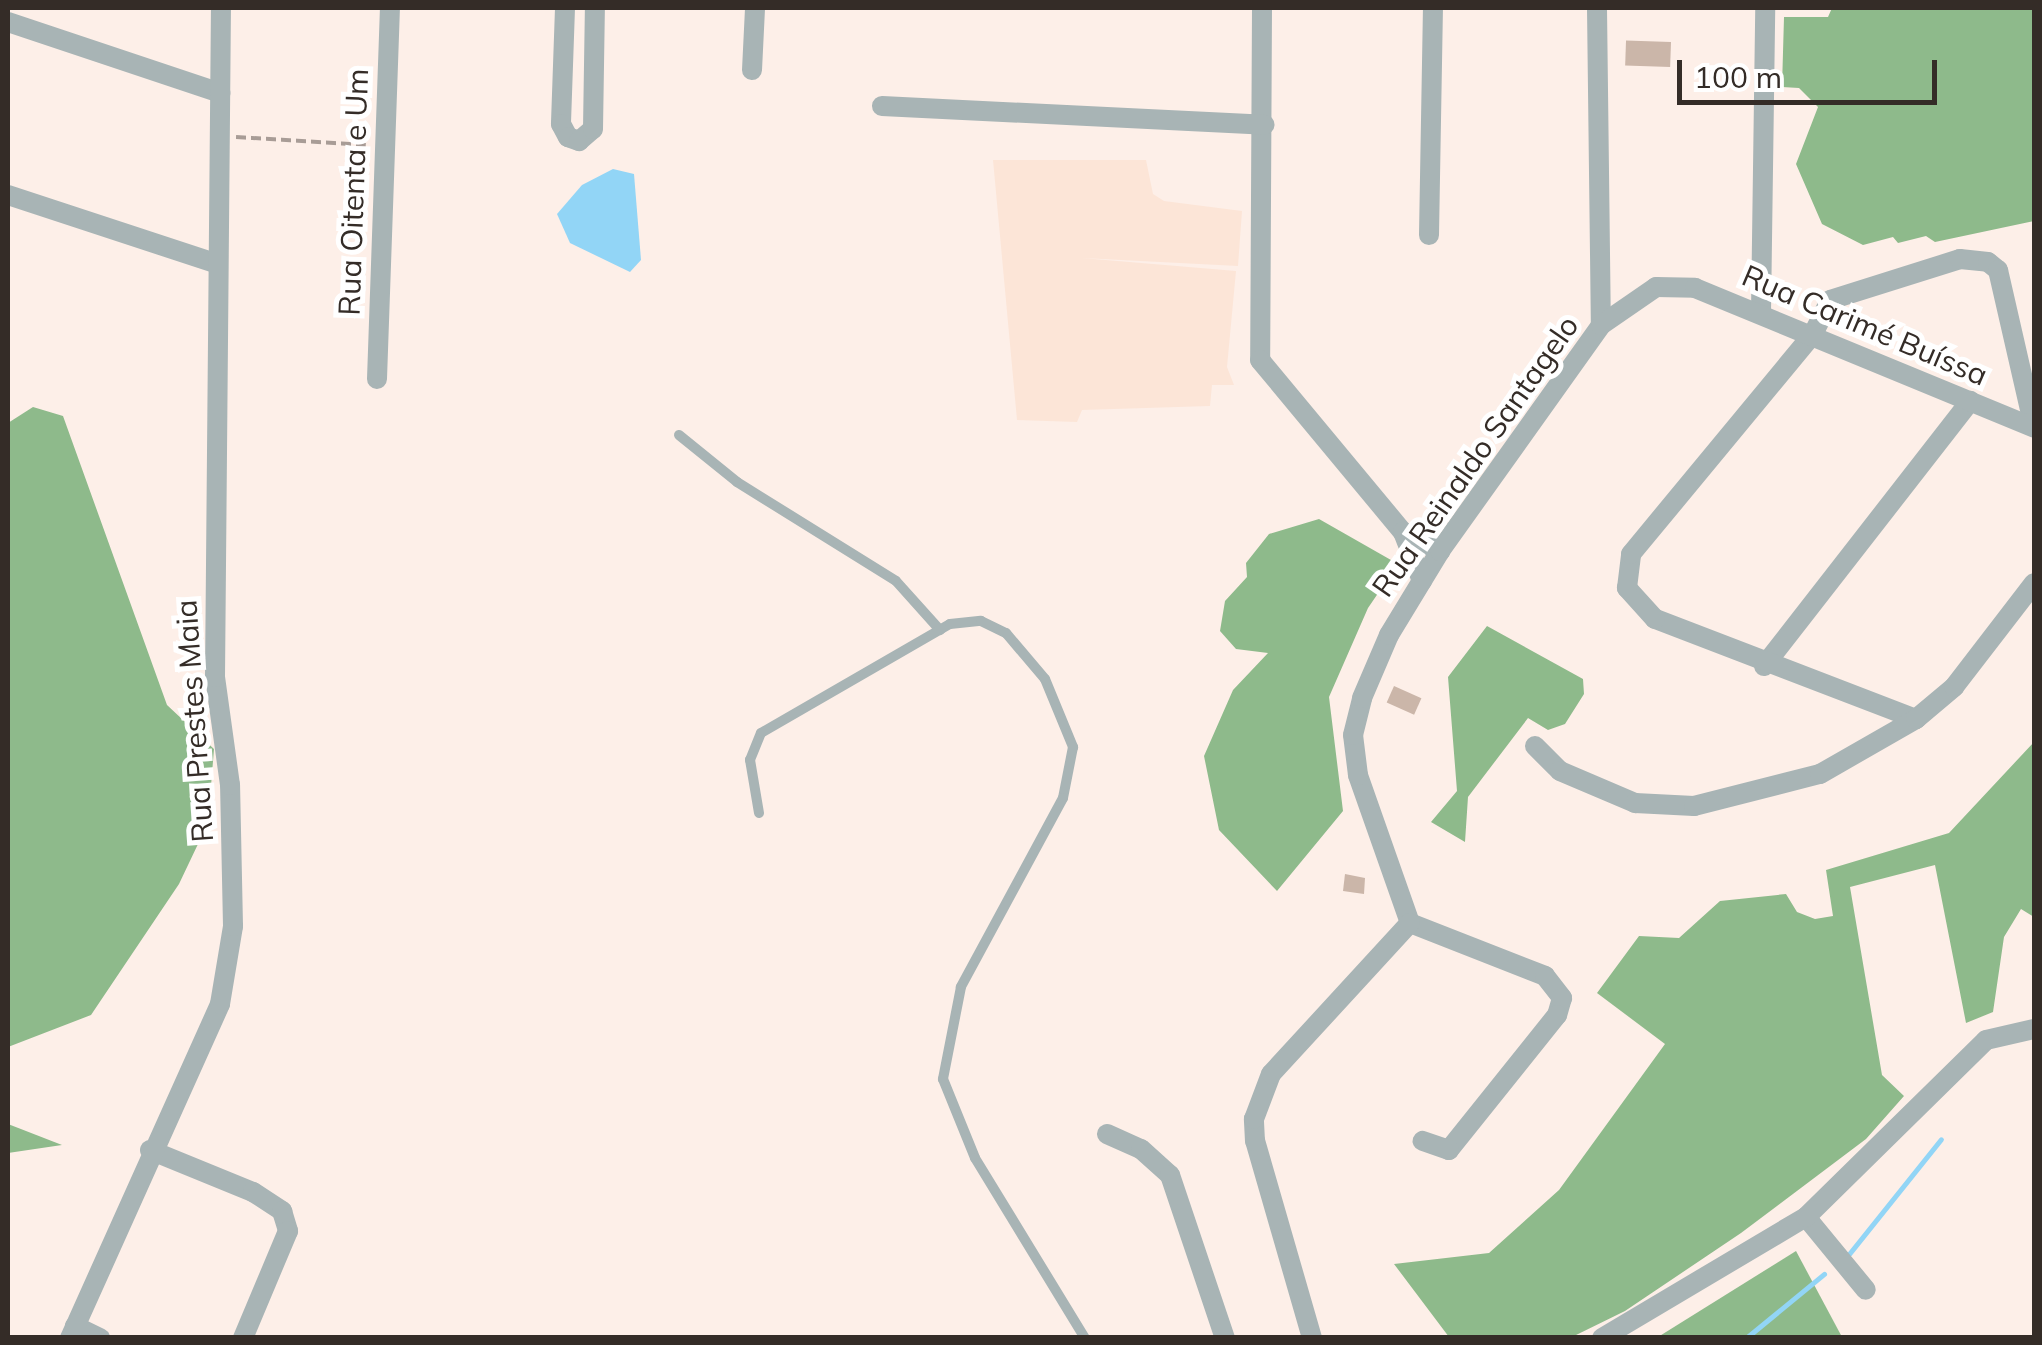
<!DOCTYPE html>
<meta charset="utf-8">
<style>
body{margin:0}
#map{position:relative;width:2042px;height:1345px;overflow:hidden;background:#fdefe8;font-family:Mulish,sans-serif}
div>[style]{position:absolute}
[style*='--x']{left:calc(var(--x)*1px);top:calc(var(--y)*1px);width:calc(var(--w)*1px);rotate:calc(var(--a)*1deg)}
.built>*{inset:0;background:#fce5d7}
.forest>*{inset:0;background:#8eba8b}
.water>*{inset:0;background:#92d5f6}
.stream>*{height:5px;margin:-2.5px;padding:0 2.5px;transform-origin:2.5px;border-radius:2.5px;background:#92d5f6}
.building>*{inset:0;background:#cbb6a9;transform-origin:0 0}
.path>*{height:4px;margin-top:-2px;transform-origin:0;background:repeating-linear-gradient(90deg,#a89c96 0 10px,transparent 0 15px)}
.lane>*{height:10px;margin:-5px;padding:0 5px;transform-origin:5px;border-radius:5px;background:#a8b4b5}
.street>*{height:20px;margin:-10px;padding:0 10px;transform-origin:10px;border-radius:10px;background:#a8b4b5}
span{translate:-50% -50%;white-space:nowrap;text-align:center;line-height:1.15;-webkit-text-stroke:10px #fff;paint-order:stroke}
.street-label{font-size:30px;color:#342c27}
.frame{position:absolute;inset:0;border:10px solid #342c27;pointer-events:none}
.scale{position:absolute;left:1677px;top:60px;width:260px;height:45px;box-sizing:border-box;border:5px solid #342c27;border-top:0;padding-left:12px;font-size:30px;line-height:35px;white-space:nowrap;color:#342c27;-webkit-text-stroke:8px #fff;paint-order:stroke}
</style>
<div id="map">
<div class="built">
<div style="clip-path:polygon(993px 160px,1146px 160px,1153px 194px,1164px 201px,1242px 211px,1238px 266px,1082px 258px,1236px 271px,1227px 367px,1234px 385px,1212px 385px,1210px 406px,1082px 410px,1077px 422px,1017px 420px)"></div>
</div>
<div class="forest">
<div style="clip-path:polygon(1832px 8px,2034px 8px,2034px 221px,1935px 242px,1926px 236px,1898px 243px,1893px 237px,1863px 245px,1822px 224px,1796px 164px,1818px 107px,1799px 88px,1782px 87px,1784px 17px,1828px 17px)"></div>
<div style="clip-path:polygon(33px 407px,63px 416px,167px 705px,214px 749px,208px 823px,179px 884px,91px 1015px,8px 1047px,8px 423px)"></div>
<div style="clip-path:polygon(1319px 519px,1398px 564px,1368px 608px,1329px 697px,1343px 811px,1277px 891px,1219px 830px,1204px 756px,1233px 690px,1268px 653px,1236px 649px,1220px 631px,1225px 601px,1247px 577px,1246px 563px,1269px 534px)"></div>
<div style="clip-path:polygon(1487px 626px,1583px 679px,1584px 694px,1565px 724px,1548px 730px,1528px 718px,1468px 797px,1465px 842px,1431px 822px,1457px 791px,1448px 677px)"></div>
<div style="clip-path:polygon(2034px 742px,2034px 917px,2021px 909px,2004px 937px,1993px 1012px,1966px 1023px,1935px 865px,1850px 887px,1882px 1075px,1904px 1096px,1866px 1139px,1741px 1233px,1625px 1311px,1572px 1337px,1449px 1337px,1394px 1264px,1489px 1253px,1559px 1190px,1665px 1044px,1597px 993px,1639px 936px,1679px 938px,1720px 901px,1786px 894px,1797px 912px,1815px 919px,1833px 916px,1826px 870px,1949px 833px)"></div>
<div style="clip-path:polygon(8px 1124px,62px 1145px,8px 1153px)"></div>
<div style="clip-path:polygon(1796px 1251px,1842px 1337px,1658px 1337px)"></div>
</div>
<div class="water">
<div style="clip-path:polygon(613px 169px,634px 174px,641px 260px,630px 272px,570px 243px,557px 214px,582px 185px)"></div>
</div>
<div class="stream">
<div style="--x:1849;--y:1254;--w:147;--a:-51.3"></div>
<div style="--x:1746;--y:1338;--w:101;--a:-39.4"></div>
</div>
<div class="building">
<div style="left:1671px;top:42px;width:25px;height:45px;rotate:92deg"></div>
<div style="left:1394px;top:686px;width:30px;height:18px;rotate:24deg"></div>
<div style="clip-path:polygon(1345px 874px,1365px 878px,1364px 894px,1343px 891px)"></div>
</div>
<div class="path">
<div style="--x:236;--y:137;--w:130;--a:3.5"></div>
</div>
<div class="lane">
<div style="--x:679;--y:435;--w:75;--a:39"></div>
<div style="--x:737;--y:482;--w:187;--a:31.9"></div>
<div style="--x:896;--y:581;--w:66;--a:48.1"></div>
<div style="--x:759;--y:813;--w:54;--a:-99.6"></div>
<div style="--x:750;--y:760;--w:29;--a:-68"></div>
<div style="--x:761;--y:733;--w:218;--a:-30"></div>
<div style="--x:950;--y:624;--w:31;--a:-6"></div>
<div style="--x:981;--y:621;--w:28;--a:26"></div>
<div style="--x:1006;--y:633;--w:60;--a:49.7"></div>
<div style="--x:1045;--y:679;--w:74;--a:67.6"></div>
<div style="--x:1073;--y:747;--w:52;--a:101.1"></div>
<div style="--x:1063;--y:798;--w:215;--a:118.4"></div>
<div style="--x:961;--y:987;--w:94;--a:101.1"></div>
<div style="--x:943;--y:1079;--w:85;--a:67.9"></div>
<div style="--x:975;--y:1158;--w:211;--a:58.6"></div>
</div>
<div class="street">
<div style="--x:565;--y:8;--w:116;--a:92"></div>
<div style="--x:561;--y:124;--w:15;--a:62"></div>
<div style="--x:568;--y:137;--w:12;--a:20"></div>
<div style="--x:579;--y:141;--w:18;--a:-41"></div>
<div style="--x:593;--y:129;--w:121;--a:-89.1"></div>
<div style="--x:1262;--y:8;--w:352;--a:90.3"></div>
<div style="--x:1260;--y:360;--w:224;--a:50.3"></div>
<div style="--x:1597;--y:8;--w:317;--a:89.3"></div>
<div style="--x:8;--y:22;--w:224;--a:18.5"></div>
<div style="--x:752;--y:70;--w:62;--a:-87.2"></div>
<div style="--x:882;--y:106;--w:383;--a:2.8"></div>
<div style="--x:8;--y:195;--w:221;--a:18.2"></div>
<div style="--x:1429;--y:235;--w:227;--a:-89"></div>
<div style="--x:1761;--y:312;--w:304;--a:-89.2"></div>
<div style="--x:377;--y:379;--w:371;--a:-88"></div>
<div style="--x:1422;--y:581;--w:53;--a:-111.2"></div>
<div style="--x:1403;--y:532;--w:42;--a:27.2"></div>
<div style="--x:1764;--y:666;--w:336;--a:-52.1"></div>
<div style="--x:1916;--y:719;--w:280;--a:-159"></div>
<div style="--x:1655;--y:619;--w:42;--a:-132.1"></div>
<div style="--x:1627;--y:588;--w:34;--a:-83"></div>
<div style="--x:1631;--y:554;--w:286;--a:-50.4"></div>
<div style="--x:1813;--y:334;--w:38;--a:-63"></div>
<div style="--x:1830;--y:300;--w:136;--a:-17.5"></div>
<div style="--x:1960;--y:259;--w:28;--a:6"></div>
<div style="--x:1988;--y:262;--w:13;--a:39"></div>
<div style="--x:1998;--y:270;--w:161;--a:77.1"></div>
<div style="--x:1535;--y:746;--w:35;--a:45"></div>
<div style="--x:1560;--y:771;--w:82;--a:23.1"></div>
<div style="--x:1635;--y:803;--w:59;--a:2.9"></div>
<div style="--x:1694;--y:806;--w:130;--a:-14.3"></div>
<div style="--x:1820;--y:774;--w:111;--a:-29.8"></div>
<div style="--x:1916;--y:719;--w:50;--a:-40.1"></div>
<div style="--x:1954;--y:687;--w:131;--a:-52.4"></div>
<div style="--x:1410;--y:923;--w:157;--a:-109.4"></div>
<div style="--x:1358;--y:775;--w:40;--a:-97.1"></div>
<div style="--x:1353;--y:735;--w:38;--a:-76"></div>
<div style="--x:1362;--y:698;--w:69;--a:-66.8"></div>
<div style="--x:1389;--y:635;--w:98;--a:-58.7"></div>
<div style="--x:1440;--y:551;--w:277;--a:-54.5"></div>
<div style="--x:1601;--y:325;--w:67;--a:-34.6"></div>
<div style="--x:1656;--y:287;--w:39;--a:1"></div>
<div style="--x:1695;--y:288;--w:367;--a:22.4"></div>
<div style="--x:1410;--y:923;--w:145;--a:21.4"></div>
<div style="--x:1545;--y:976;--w:28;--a:52"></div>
<div style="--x:1562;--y:998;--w:18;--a:106"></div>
<div style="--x:1557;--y:1015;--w:173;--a:128.7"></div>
<div style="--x:1449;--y:1150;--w:28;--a:-161"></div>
<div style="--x:1107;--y:1134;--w:37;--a:24"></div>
<div style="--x:1141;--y:1149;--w:39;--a:42"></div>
<div style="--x:1170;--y:1175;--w:172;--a:71.4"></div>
<div style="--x:150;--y:1150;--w:111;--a:22.2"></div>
<div style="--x:253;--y:1192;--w:35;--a:33"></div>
<div style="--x:282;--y:1211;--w:21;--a:73"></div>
<div style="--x:288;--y:1231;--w:116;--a:112.8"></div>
<div style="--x:1806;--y:1217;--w:94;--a:50.6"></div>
<div style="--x:75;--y:1326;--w:28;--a:26"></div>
<div style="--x:70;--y:1338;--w:366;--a:-65.8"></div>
<div style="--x:220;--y:1004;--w:79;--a:-80.5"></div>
<div style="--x:233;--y:926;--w:141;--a:-91.2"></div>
<div style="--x:230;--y:785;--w:109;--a:-97.9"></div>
<div style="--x:215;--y:677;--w:669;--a:-89.49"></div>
<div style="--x:1312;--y:1338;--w:205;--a:-106.1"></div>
<div style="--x:1255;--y:1141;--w:22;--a:-93"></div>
<div style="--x:1254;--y:1119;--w:48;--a:-69.3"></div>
<div style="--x:1271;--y:1074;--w:205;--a:-47.4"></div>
<div style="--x:1602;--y:1338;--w:237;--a:-30.7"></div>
<div style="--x:1806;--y:1217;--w:252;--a:-44.5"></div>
<div style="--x:1986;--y:1040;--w:49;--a:-12.9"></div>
</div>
<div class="street-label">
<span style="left:353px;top:192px;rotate:-88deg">Rua Oitenta e Um</span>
<span style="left:1865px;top:325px;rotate:23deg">Rua Carimé Buíssa</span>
<span style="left:1475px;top:456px;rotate:-55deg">Rua Reinaldo Santagelo</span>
<span style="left:194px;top:721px;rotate:-94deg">Rua Prestes Maia</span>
</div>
<div class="frame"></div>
<div class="scale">100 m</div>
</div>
